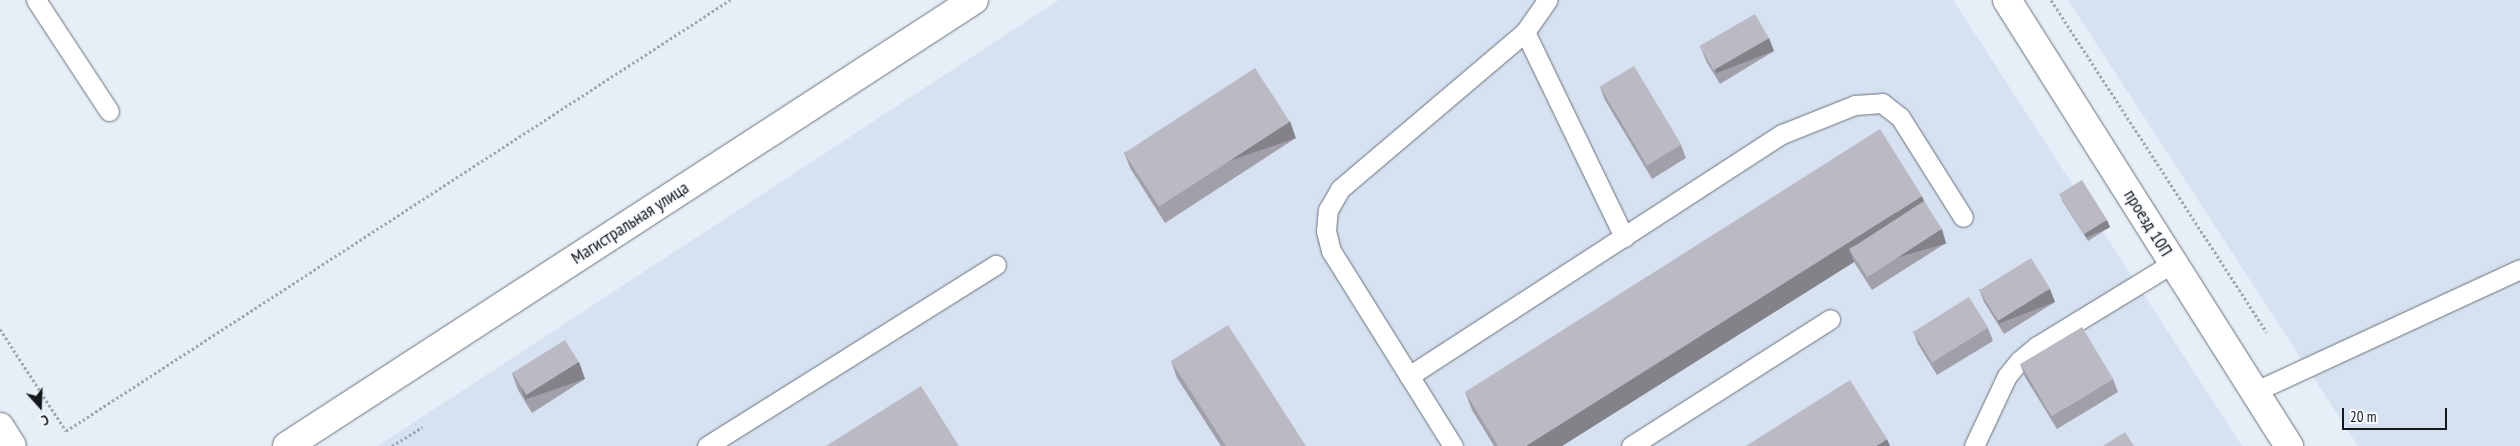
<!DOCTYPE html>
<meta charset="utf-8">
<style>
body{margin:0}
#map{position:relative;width:2520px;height:446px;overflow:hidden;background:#e6eef7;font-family:"PT Sans Narrow",sans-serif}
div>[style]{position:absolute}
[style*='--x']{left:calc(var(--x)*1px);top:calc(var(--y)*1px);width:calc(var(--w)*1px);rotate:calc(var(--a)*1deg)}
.built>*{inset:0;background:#d6e2f2}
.path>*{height:3px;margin-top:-1.5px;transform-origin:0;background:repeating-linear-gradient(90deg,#a0a7ae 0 2.5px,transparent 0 5px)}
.roads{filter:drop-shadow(0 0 1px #6a7179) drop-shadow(0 0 1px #6a7179)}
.lane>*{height:19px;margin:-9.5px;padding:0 9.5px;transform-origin:9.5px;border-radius:9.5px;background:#fff}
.street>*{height:28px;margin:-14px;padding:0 14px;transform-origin:14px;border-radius:14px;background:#fff}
.secondary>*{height:28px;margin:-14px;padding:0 14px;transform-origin:14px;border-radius:14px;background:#fff}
.wall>*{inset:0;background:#a19fa9}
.shaded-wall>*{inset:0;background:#838289;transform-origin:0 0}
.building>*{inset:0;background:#bbb9c4;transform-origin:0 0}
span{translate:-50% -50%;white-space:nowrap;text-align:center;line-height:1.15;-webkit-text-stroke:4px #f7fafe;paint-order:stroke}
.street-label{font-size:18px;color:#15181b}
.north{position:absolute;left:15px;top:381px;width:50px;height:50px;-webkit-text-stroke:4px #f7fafe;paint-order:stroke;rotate:160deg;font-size:14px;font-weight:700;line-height:20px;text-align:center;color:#15181b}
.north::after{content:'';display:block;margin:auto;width:18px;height:22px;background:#15181b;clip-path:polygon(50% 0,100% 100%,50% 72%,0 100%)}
.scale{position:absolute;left:2342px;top:408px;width:105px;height:22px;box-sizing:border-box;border:2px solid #15181b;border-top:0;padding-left:6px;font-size:15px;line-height:18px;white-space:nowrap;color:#15181b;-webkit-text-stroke:4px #f7fafe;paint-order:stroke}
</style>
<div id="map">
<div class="built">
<div style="clip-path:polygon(1059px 0,1953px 0,2242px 446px,378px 446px)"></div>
<div style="clip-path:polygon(2068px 0,2520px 0,2520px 446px,2358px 446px)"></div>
</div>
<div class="path">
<div style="--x:2051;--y:0;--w:396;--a:57"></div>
<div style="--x:0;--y:329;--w:121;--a:57.1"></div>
<div style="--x:66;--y:431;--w:792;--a:-32.99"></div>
<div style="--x:392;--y:446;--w:36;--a:-32"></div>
</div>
<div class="roads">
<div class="lane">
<div style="--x:36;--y:0;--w:133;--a:56.7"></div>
<div style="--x:1525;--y:32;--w:228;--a:64.2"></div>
<div style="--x:1409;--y:376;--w:445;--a:-33"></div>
<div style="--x:1782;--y:134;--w:79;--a:-21.7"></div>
<div style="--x:1855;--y:105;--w:27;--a:-4"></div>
<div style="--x:1882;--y:103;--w:23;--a:38"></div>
<div style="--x:1900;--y:117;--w:118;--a:57.8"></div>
<div style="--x:2254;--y:392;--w:293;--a:-24.8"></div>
<div style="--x:707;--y:446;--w:341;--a:-32.1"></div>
<div style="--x:1453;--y:446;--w:230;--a:-122"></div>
<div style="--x:1331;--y:251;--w:21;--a:-104"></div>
<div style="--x:1326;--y:231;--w:21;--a:-85"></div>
<div style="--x:1328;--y:210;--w:24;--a:-60"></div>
<div style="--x:1340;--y:189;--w:243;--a:-40.3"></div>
<div style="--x:1525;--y:32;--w:39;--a:-55"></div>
<div style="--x:1631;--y:446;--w:236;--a:-32.5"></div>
<div style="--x:1974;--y:446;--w:77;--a:-64.8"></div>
<div style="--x:2007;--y:376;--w:19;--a:-51"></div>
<div style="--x:2019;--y:361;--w:23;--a:-40"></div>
<div style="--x:2037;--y:346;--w:159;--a:-31.4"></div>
</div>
<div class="street">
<div style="--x:2007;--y:0;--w:528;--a:57.7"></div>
<div style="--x:0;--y:427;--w:22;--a:58"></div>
</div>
<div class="secondary">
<div style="--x:287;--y:446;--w:819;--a:-32.99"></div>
</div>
</div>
<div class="wall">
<div style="clip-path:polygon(1701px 48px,1774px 51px,1720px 84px,1706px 61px)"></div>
<div style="clip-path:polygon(1600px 87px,1681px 145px,1686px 158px,1652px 179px,1605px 100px)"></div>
<div style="clip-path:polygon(1296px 138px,1165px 223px,1130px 168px,1124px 152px)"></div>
<div style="clip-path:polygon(2060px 195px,2110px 227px,2088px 241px,2063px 202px)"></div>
<div style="clip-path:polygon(1924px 201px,1946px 243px,1872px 290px,1854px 262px,1562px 446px,1494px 446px,1472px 410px,1465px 392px)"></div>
<div style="clip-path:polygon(1979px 289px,2055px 302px,2004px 334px,1984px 302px)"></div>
<div style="clip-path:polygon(1988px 328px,1993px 341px,1937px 375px,1918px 344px,1913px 331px)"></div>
<div style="clip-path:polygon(1171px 361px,1306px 446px,1221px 446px,1177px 378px)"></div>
<div style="clip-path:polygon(579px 362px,585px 379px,532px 413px,518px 390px,512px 373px)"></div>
<div style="clip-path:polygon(2020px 364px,2113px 379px,2118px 392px,2057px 429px,2025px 377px)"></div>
</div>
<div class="shaded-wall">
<div style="left:1769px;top:38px;width:14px;height:62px;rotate:69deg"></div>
<div style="left:1290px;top:121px;width:18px;height:156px;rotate:71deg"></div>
<div style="clip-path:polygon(1922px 196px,1929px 214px,1849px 248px,1854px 262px,1562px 446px,1526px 446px)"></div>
<div style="left:2107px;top:220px;width:8px;height:26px;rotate:67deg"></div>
<div style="left:1942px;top:229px;width:15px;height:89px;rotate:74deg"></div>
<div style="left:2050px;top:289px;width:14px;height:60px;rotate:69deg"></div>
<div style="left:579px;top:362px;width:18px;height:63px;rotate:71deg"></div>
<div style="clip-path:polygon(1887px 439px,1890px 446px,1876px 446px)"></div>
</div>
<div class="building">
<div style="left:1755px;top:14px;width:28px;height:64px;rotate:60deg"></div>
<div style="left:1634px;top:66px;width:92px;height:40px;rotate:59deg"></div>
<div style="left:1255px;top:68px;width:64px;height:156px;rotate:57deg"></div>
<div style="clip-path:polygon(1880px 129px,1922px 196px,1526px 446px,1498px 446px,1465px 392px)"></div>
<div style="left:2082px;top:180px;width:47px;height:27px;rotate:58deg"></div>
<div style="left:1924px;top:201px;width:33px;height:89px;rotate:57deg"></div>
<div style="left:2031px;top:258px;width:36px;height:61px;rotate:58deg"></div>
<div style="left:1969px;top:297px;width:36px;height:66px;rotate:58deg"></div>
<div style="clip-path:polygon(1228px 325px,1306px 446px,1226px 446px,1171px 361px)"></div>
<div style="left:2082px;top:327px;width:61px;height:72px;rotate:59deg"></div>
<div style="left:565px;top:340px;width:26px;height:62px;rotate:58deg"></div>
<div style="clip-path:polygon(1850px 380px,1887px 439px,1876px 446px,1746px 446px)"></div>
<div style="clip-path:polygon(921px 386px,959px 446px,826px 446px)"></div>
<div style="clip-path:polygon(2125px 432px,2134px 446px,2103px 446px)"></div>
</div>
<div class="street-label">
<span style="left:630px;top:223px;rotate:-33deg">Магистральная улица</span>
<span style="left:2148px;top:223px;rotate:58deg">проезд 10П</span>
</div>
<div class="north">С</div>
<div class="scale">20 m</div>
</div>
